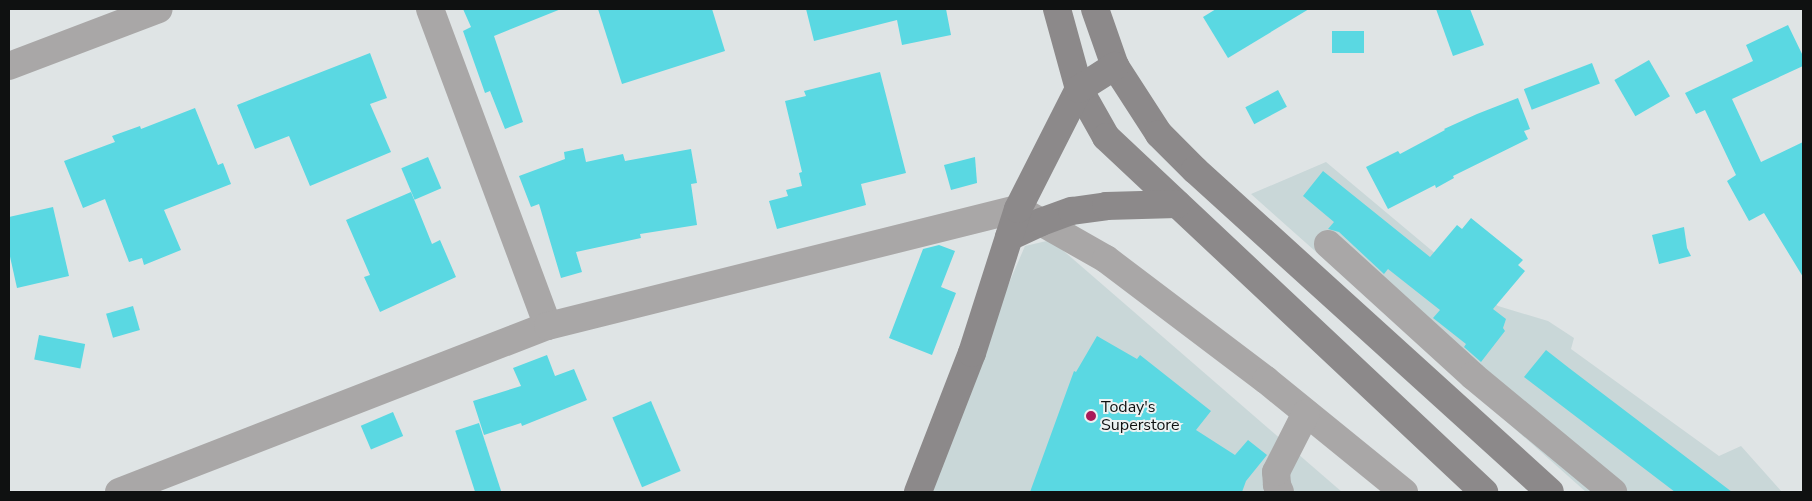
<!DOCTYPE html>
<style>
body{margin:0}
#map{position:relative;width:1812px;height:501px;overflow:hidden;background:#dfe4e5;font-family:"Nunito Sans",sans-serif}
div>[style]{position:absolute}
[style*='--x']{left:calc(var(--x)*1px);top:calc(var(--y)*1px);width:calc(var(--w)*1px);rotate:calc(var(--a)*1deg)}
.built>*{inset:0;background:#c9d7d8}
.building>*{inset:0;background:#5ad8e2;transform-origin:0 0}
.street>*{height:28px;margin:-14px;padding:0 14px;transform-origin:14px;border-radius:14px;background:#a9a7a7}
.secondary>*{height:28px;margin:-14px;padding:0 14px;transform-origin:14px;border-radius:14px;background:#8c898a}
.dots>*{width:14px;height:14px;translate:-50% -50%;box-sizing:border-box;border:2px solid #ecf2f2;border-radius:50%}
span{translate:-50% -50%;white-space:nowrap;text-align:center;line-height:1.15;-webkit-text-stroke:4px #ecf2f2;paint-order:stroke}
.poi-label{font-size:16px;color:#0f1111}
.left{translate:0 -50%;text-align:left}
.frame{position:absolute;inset:0;border:10px solid #0f1111;pointer-events:none}
</style>
<div id="map">
<div class="built">
<div style="clip-path:polygon(1326px 162px,1498px 306px,1548px 321px,1574px 338px,1571px 349px,1719px 456px,1741px 446px,1782px 492px,1586px 492px,1251px 194px)"></div>
<div style="clip-path:polygon(1051px 240px,1342px 492px,919px 492px,1025px 246px)"></div>
</div>
<div class="building">
<div style="clip-path:polygon(463px 9px,561px 9px,494px 36px,523px 122px,505px 129px,490px 91px,485px 93px,463px 31px,471px 27px)"></div>
<div style="clip-path:polygon(598px 9px,712px 9px,725px 51px,622px 84px)"></div>
<div style="clip-path:polygon(806px 9px,946px 9px,951px 35px,902px 45px,897px 20px,814px 41px)"></div>
<div style="clip-path:polygon(1216px 9px,1309px 9px,1228px 58px,1203px 17px)"></div>
<div style="clip-path:polygon(1436px 9px,1470px 9px,1484px 45px,1453px 56px)"></div>
<div style="clip-path:polygon(1788px 25px,1803px 56px,1803px 66px,1732px 99px,1761px 162px,1803px 142px,1803px 277px,1764px 213px,1749px 221px,1727px 181px,1736px 175px,1705px 110px,1696px 114px,1685px 93px,1753px 61px,1746px 45px)"></div>
<div style="left:1332px;top:31px;width:32px;height:22px"></div>
<div style="clip-path:polygon(370px 53px,387px 98px,370px 104px,391px 152px,310px 186px,289px 136px,255px 149px,237px 105px)"></div>
<div style="left:1649px;top:60px;width:42px;height:40px;rotate:60deg"></div>
<div style="left:1592px;top:63px;width:22px;height:73px;rotate:69deg"></div>
<div style="clip-path:polygon(880px 72px,906px 173px,861px 184px,866px 205px,777px 229px,769px 201px,788px 196px,786px 190px,802px 186px,799px 173px,802px 172px,785px 101px,806px 96px,804px 91px)"></div>
<div style="left:1278px;top:90px;width:19px;height:37px;rotate:62deg"></div>
<div style="clip-path:polygon(1518px 98px,1530px 129px,1524px 131px,1528px 139px,1453px 176px,1454px 178px,1436px 188px,1435px 185px,1388px 209px,1366px 167px,1398px 151px,1400px 154px,1445px 130px,1444px 129px,1477px 114px)"></div>
<div style="clip-path:polygon(195px 108px,218px 165px,223px 163px,231px 184px,164px 210px,181px 250px,144px 265px,142px 258px,129px 262px,105px 199px,83px 208px,64px 161px,115px 142px,112px 136px,140px 126px,141px 129px)"></div>
<div style="clip-path:polygon(583px 148px,586px 162px,623px 154px,625px 161px,691px 149px,697px 183px,691px 184px,697px 225px,640px 234px,641px 238px,576px 252px,582px 272px,561px 278px,539px 204px,531px 207px,519px 176px,565px 159px,564px 152px)"></div>
<div style="left:428px;top:157px;width:34px;height:29px;rotate:67deg"></div>
<div style="clip-path:polygon(975px 157px,977px 183px,951px 190px,944px 165px)"></div>
<div style="clip-path:polygon(1323px 171px,1430px 257px,1457px 225px,1462px 229px,1471px 218px,1523px 260px,1518px 265px,1525px 271px,1493px 309px,1506px 319px,1503px 328px,1505px 331px,1481px 362px,1464px 347px,1466px 344px,1433px 318px,1440px 310px,1388px 269px,1384px 274px,1339px 232px,1328px 229px,1334px 222px,1303px 196px)"></div>
<div style="clip-path:polygon(411px 192px,432px 244px,440px 240px,456px 277px,380px 312px,364px 277px,370px 275px,346px 220px)"></div>
<div style="clip-path:polygon(53px 207px,69px 276px,17px 288px,9px 252px,9px 217px)"></div>
<div style="clip-path:polygon(1684px 227px,1687px 248px,1691px 256px,1659px 264px,1652px 235px)"></div>
<div style="clip-path:polygon(939px 245px,955px 251px,941px 287px,956px 293px,932px 355px,889px 338px,923px 249px)"></div>
<div style="left:133px;top:306px;width:25px;height:28px;rotate:74deg"></div>
<div style="left:39px;top:335px;width:47px;height:25px;rotate:11deg"></div>
<div style="clip-path:polygon(1097px 336px,1137px 359px,1140px 355px,1211px 411px,1196px 430px,1235px 455px,1248px 440px,1267px 455px,1246px 481px,1242px 492px,1030px 492px,1074px 371px,1076px 372px)"></div>
<div style="clip-path:polygon(1546px 350px,1569px 368px,1732px 492px,1675px 492px,1524px 377px)"></div>
<div style="clip-path:polygon(547px 355px,555px 376px,574px 369px,587px 400px,522px 426px,521px 423px,484px 435px,473px 401px,521px 386px,513px 368px)"></div>
<div style="left:651px;top:401px;width:76px;height:42px;rotate:67deg"></div>
<div style="left:393px;top:412px;width:26px;height:35px;rotate:67deg"></div>
<div style="left:479px;top:423px;width:72px;height:25px;rotate:72deg"></div>
</div>
<div class="street">
<div style="--x:430;--y:9;--w:338;--a:69.6"></div>
<div style="--x:9;--y:66;--w:160;--a:-20.8"></div>
<div style="--x:1328;--y:244;--w:196;--a:42.3"></div>
<div style="--x:1473;--y:376;--w:182;--a:39.6"></div>
<div style="--x:119;--y:492;--w:460;--a:-21.2"></div>
<div style="--x:548;--y:326;--w:484;--a:-14"></div>
<div style="--x:1018;--y:209;--w:101;--a:29.6"></div>
<div style="--x:1106;--y:259;--w:201;--a:37.1"></div>
<div style="--x:1266;--y:380;--w:178;--a:39.1"></div>
<div style="--x:1280;--y:492;--w:8;--a:-113"></div>
<div style="--x:1277;--y:485;--w:13;--a:-94"></div>
<div style="--x:1276;--y:472;--w:66;--a:-63"></div>
</div>
<div class="secondary">
<div style="--x:1057;--y:9;--w:83;--a:74.6"></div>
<div style="--x:1079;--y:89;--w:55;--a:60.6"></div>
<div style="--x:1106;--y:137;--w:519;--a:43.2"></div>
<div style="--x:1095;--y:9;--w:60;--a:70.7"></div>
<div style="--x:1115;--y:66;--w:81;--a:57.1"></div>
<div style="--x:1159;--y:134;--w:51;--a:45"></div>
<div style="--x:1195;--y:170;--w:479;--a:42.2"></div>
<div style="--x:1009;--y:237;--w:35;--a:-25"></div>
<div style="--x:1041;--y:222;--w:33;--a:-20"></div>
<div style="--x:1072;--y:211;--w:34;--a:-8"></div>
<div style="--x:1106;--y:206;--w:71;--a:-1.6"></div>
<div style="--x:918;--y:492;--w:149;--a:-68.8"></div>
<div style="--x:972;--y:353;--w:151;--a:-72.3"></div>
<div style="--x:1018;--y:209;--w:135;--a:-63.1"></div>
<div style="--x:1079;--y:89;--w:43;--a:-32.6"></div>
</div>
<div class="dots">
<div style="left:1091px;top:416px;background:#a91a58"></div>
</div>
<div class="poi-label">
<span class="left" style="left:1101px;top:416px">Today's<br>Superstore</span>
</div>
<div class="frame"></div>
</div>
